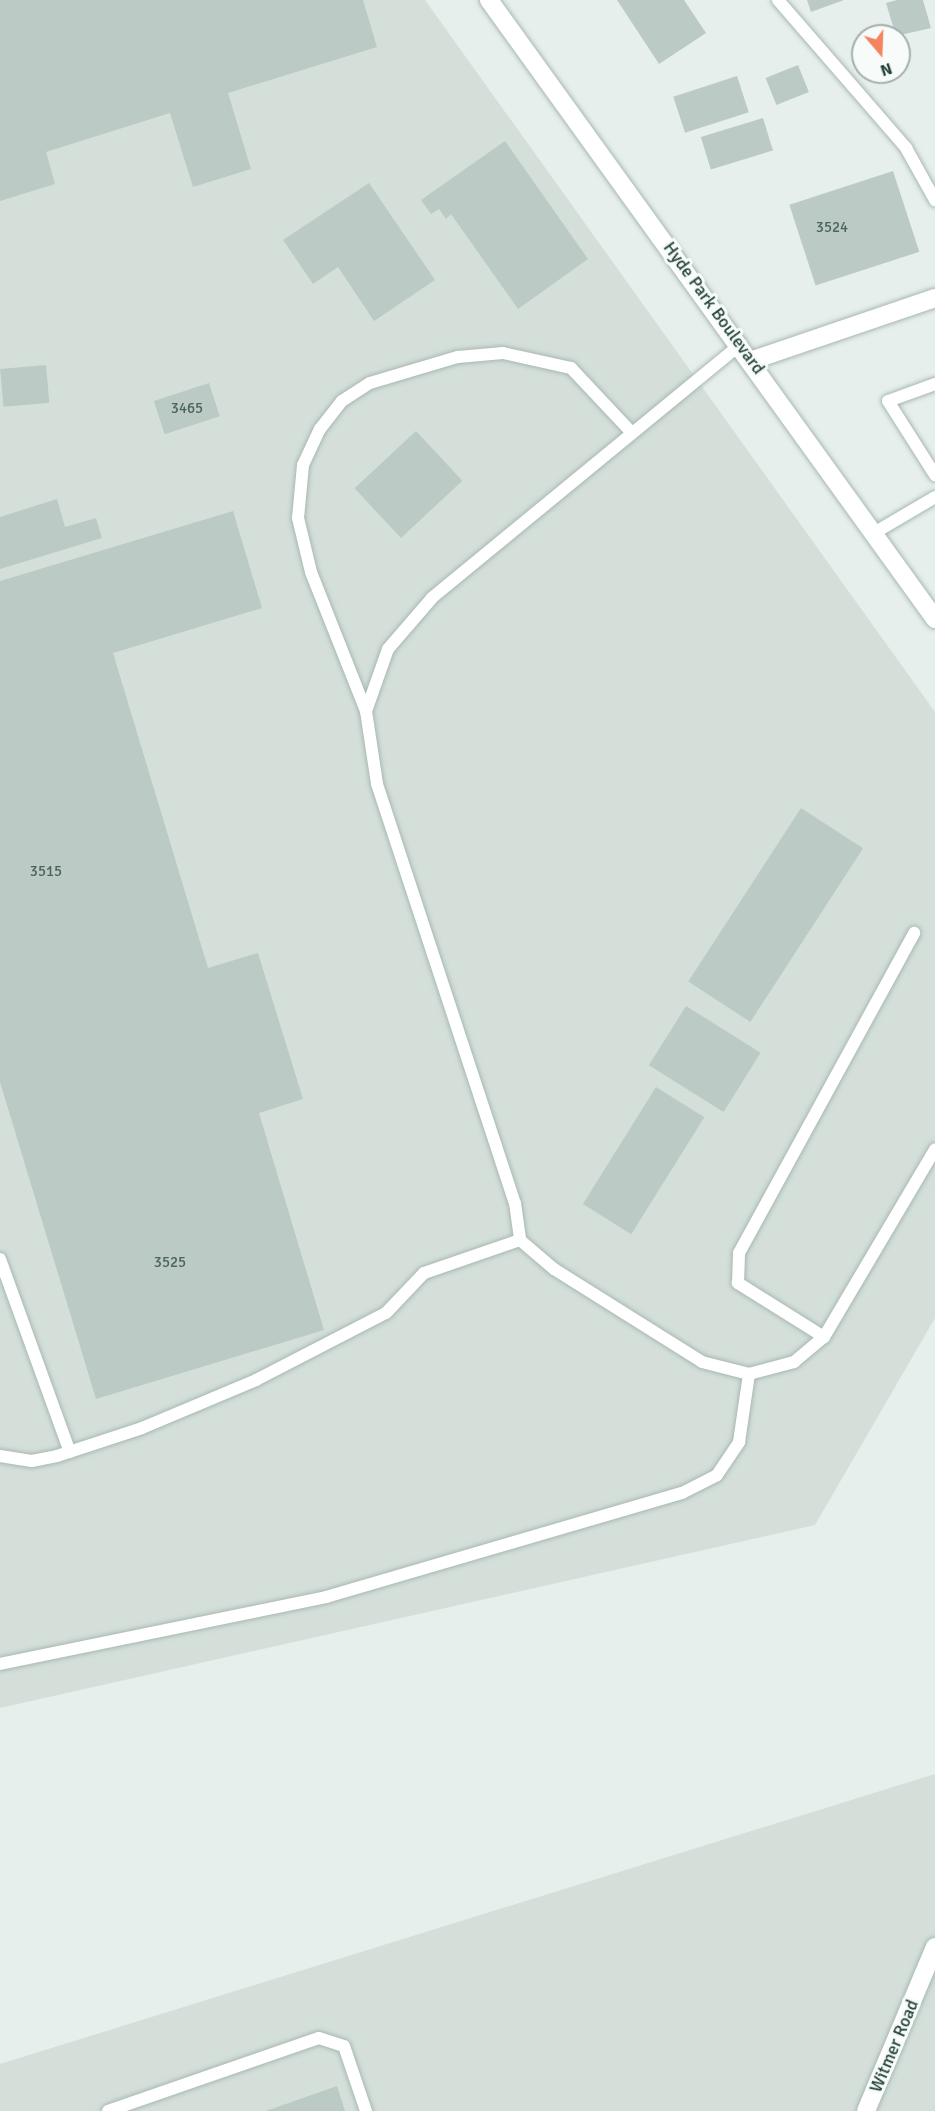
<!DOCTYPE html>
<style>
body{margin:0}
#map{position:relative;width:935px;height:2111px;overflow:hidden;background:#e6efeb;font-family:Signika,sans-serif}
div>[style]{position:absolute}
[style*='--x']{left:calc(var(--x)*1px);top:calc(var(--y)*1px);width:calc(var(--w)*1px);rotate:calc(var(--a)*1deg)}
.built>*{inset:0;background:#d4dfda}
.building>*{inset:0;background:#bbcac4;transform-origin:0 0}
.roads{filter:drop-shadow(0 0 2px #a8b8b2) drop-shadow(0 0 2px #a8b8b2)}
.lane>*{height:12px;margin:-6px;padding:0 6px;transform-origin:6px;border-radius:6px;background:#fff}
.street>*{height:18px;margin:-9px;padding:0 9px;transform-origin:9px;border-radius:9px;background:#fff}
.secondary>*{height:18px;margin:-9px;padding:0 9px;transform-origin:9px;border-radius:9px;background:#fff}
span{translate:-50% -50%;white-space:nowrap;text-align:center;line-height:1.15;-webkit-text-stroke:6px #f7fbf9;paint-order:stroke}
.number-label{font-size:15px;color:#4a645c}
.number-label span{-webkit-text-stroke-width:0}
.street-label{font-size:18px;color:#24423a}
.north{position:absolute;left:851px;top:24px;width:60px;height:60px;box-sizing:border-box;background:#f7fbf9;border:2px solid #a3b1ad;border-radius:50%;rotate:161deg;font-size:16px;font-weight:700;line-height:24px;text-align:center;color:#24423a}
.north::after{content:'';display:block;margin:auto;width:21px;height:27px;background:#f4845f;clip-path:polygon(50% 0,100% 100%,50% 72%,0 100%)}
</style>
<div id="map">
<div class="built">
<div style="clip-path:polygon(0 0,425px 0,935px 712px,935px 1318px,815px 1525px,0 1708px)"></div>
<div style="clip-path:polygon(935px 1774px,935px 2111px,0 2111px,0 2064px)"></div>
</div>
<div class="building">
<div style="clip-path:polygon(0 0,363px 0,377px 47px,228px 93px,251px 169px,193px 187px,170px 113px,46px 152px,55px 184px,0 201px)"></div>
<div style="clip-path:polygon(617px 0,684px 0,706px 33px,659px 64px)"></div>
<div style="clip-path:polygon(807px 0,844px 0,811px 12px)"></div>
<div style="clip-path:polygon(897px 0,923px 0,931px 28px,896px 36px,886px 3px)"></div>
<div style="left:798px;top:65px;width:29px;height:35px;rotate:68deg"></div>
<div style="left:737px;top:76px;width:38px;height:67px;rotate:72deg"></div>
<div style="left:763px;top:118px;width:34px;height:65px;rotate:73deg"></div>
<div style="clip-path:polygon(505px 141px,588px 259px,518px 309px,451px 214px,446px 219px,439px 209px,431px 214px,421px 200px)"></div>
<div style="left:893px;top:171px;width:85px;height:109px;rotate:72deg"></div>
<div style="clip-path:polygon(369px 183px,435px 280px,374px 321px,338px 267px,313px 284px,283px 240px)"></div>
<div style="left:46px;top:365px;width:38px;height:46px;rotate:85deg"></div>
<div style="left:209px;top:383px;width:35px;height:58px;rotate:72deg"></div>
<div style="left:416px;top:431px;width:68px;height:84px;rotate:47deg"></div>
<div style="clip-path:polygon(57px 499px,65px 527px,96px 518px,102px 538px,0 569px,0 517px)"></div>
<div style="clip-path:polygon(233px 511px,262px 608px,113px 653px,208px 968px,258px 953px,303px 1099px,259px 1113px,324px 1330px,96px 1399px,0 1082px,0 581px)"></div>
<div style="left:801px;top:808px;width:74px;height:207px;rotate:33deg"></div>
<div style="left:686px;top:1006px;width:88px;height:70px;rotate:32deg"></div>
<div style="left:656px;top:1087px;width:57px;height:138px;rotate:32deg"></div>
<div style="clip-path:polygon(337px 2086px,345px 2111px,266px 2111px)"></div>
</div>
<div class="roads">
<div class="lane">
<div style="--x:778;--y:0;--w:196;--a:49.1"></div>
<div style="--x:906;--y:148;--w:60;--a:60.9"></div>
<div style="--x:741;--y:344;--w:400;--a:140.6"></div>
<div style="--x:432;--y:598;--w:67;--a:130.8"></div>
<div style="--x:388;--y:649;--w:66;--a:109.5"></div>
<div style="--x:366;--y:711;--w:74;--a:81.4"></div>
<div style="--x:377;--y:784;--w:441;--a:71.8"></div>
<div style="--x:515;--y:1203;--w:37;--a:82"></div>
<div style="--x:520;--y:1240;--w:45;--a:40.5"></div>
<div style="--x:554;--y:1269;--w:175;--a:32.1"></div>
<div style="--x:702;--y:1362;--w:49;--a:14.3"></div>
<div style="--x:749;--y:1374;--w:47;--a:-14.9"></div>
<div style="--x:794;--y:1362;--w:39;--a:-40"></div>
<div style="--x:824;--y:1337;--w:218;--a:-59.4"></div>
<div style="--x:935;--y:384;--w:50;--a:160.1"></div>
<div style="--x:888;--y:401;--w:88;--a:57.6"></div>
<div style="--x:874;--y:533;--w:71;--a:-30.5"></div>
<div style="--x:366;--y:711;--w:149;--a:-111.6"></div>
<div style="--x:311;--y:572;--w:56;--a:-103.5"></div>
<div style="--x:298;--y:518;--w:53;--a:-84.6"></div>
<div style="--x:303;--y:465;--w:40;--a:-65"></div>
<div style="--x:320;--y:429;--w:36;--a:-52"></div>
<div style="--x:342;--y:401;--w:33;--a:-33"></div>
<div style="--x:370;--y:383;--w:92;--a:-16.5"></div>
<div style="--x:458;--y:357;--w:45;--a:-5.1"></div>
<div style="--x:503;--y:353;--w:70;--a:12.4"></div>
<div style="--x:571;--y:368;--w:89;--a:46.8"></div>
<div style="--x:0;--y:1259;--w:205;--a:70.1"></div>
<div style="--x:824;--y:1337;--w:102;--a:-147.9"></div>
<div style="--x:738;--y:1283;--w:30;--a:-88"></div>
<div style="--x:739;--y:1253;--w:365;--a:-61.3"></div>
<div style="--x:0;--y:1456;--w:32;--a:9"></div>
<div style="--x:32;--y:1461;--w:25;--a:-11"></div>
<div style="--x:57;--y:1456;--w:89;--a:-18.2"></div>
<div style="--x:142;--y:1428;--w:124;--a:-22.8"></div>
<div style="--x:256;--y:1380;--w:146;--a:-27.3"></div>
<div style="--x:386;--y:1313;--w:55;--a:-46.5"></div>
<div style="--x:424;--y:1273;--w:102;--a:-19"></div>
<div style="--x:0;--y:1664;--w:333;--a:-11.6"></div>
<div style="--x:326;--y:1597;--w:371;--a:-16.3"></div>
<div style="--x:682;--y:1493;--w:39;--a:-27"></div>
<div style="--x:717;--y:1475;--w:40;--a:-56"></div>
<div style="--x:739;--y:1442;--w:69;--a:-81.6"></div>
<div style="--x:108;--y:2111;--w:223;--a:-19.1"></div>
<div style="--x:319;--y:2038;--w:26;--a:18"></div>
<div style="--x:344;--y:2046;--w:69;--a:71.3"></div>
</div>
<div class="street">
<div style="--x:753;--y:360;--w:192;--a:-18.8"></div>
</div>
<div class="secondary">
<div style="--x:489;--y:0;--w:763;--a:54.23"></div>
<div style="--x:866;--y:2111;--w:178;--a:-67.2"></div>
</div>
</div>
<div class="number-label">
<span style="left:832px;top:228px">3524</span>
<span style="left:187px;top:409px">3465</span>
<span style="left:46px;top:872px">3515</span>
<span style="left:170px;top:1263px">3525</span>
</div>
<div class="street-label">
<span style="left:714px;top:308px;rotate:54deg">Hyde Park Boulevard</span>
<span style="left:894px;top:2046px;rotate:-67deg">Witmer Road</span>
</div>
<div class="north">N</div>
</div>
